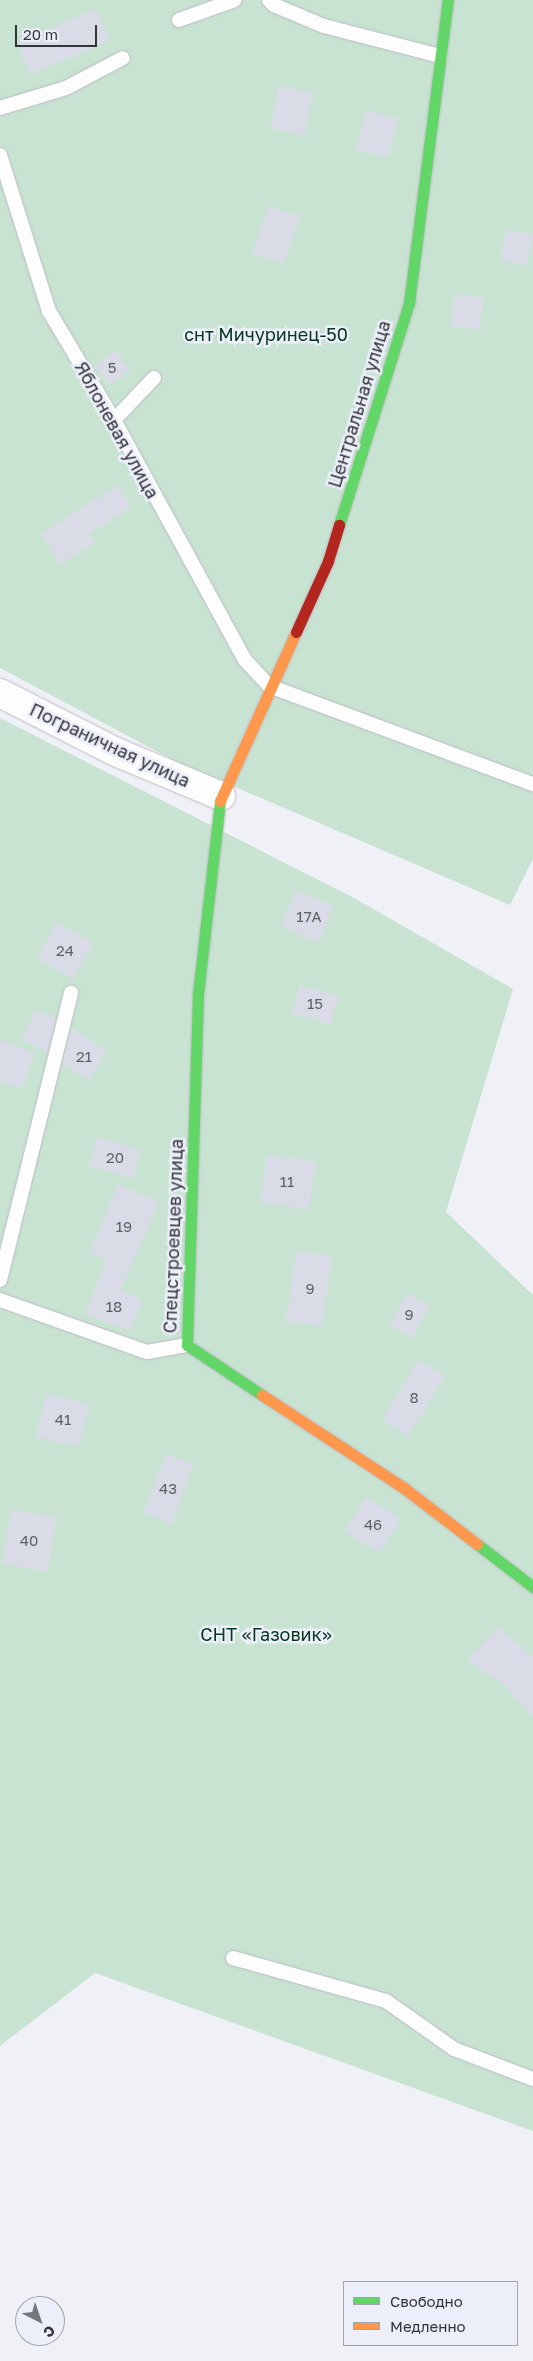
<!DOCTYPE html>
<meta charset="utf-8">
<style>
body{margin:0}
#map{position:relative;width:533px;height:2361px;overflow:hidden;background:#f0f1f6;font-family:"Golos Text",sans-serif}
div>[style]{position:absolute}
[style*='--x']{left:calc(var(--x)*1px);top:calc(var(--y)*1px);width:calc(var(--w)*1px);rotate:calc(var(--a)*1deg)}
.green>*{inset:0;background:#c8e3d2}
.building>*{inset:0;background:#d9dce7;transform-origin:0 0}
.roads{filter:drop-shadow(0 0 1px #bcbdc2) drop-shadow(0 0 1px #bcbdc2)}
.lane>*{height:14px;margin:-7px;padding:0 7px;transform-origin:7px;border-radius:7px;background:#fdfdfe}
.street>*{height:28px;margin:-14px;padding:0 14px;transform-origin:14px;border-radius:14px;background:#fdfdfe}
.fast>*{height:11px;margin:-5.5px;padding:0 5.5px;transform-origin:5.5px;border-radius:5.5px;background:#63d668}
.slow>*{height:11px;margin:-5.5px;padding:0 5.5px;transform-origin:5.5px;border-radius:5.5px;background:#ff974d}
.jam>*{height:11px;margin:-5.5px;padding:0 5.5px;transform-origin:5.5px;border-radius:5.5px;background:#b3261e}
span{translate:-50% -50%;white-space:nowrap;text-align:center;line-height:1.15;-webkit-text-stroke:5px #eceffa;paint-order:stroke}
.number-label{font-size:15px;color:#5e6066}
.number-label span{-webkit-text-stroke-width:0}
.park-label{font-size:18px;color:#03371b}
.street-label{font-size:18px;color:#343539}
.legend{position:absolute;left:343px;top:2281px;width:175px;height:65px;box-sizing:border-box;background:#eceffa;border:1px solid #a2a5ad;margin:0;padding:6px 9px;list-style:none;font-size:15px;color:#343539}
.legend li{display:flex;align-items:center;gap:10px;height:25px}
.legend b{width:25px;border:1px solid #a2a5ad}
.north{position:absolute;left:15px;top:2296px;width:50px;height:50px;box-sizing:border-box;background:#eceffa;border:1px solid #a2a5ad;border-radius:50%;rotate:139deg;font-size:14px;font-weight:700;line-height:20px;text-align:center;color:#343539}
.north::after{content:'';display:block;margin:auto;width:18px;height:22px;background:#76777b;clip-path:polygon(50% 0,100% 100%,50% 72%,0 100%)}
.scale{position:absolute;left:15px;top:25px;width:82px;height:22px;box-sizing:border-box;border:2px solid #343539;border-top:0;padding-left:6px;font-size:15px;line-height:18px;white-space:nowrap;color:#343539;-webkit-text-stroke:4px #eceffa;paint-order:stroke}
</style>
<div id="map">
<div class="green">
<div style="clip-path:polygon(0 0,533px 0,533px 859px,510px 905px,177px 762px,0 668px)"></div>
<div style="clip-path:polygon(0 718px,354px 898px,513px 989px,446px 1212px,533px 1295px,533px 2131px,95px 1973px,0 2046px)"></div>
</div>
<div class="building">
<div style="left:96px;top:9px;width:34px;height:86px;rotate:67deg"></div>
<div style="left:278px;top:86px;width:35px;height:44px;rotate:10deg"></div>
<div style="left:366px;top:110px;width:33px;height:41px;rotate:14deg"></div>
<div style="left:268px;top:206px;width:33px;height:50px;rotate:18deg"></div>
<div style="left:506px;top:230px;width:27px;height:31px;rotate:10deg"></div>
<div style="left:455px;top:294px;width:29px;height:32px;rotate:8deg"></div>
<div style="left:115px;top:350px;width:25px;height:26px;rotate:53deg"></div>
<div style="clip-path:polygon(118px 485px,131px 507px,90px 533px,95px 542px,60px 565px,41px 534px)"></div>
<div style="left:296px;top:890px;width:41px;height:40px;rotate:23deg"></div>
<div style="left:56px;top:923px;width:42px;height:41px;rotate:28deg"></div>
<div style="left:300px;top:985px;width:40px;height:29px;rotate:16deg"></div>
<div style="clip-path:polygon(35px 1010px,56px 1019px,47px 1054px,22px 1038px)"></div>
<div style="clip-path:polygon(71px 1028px,107px 1051px,89px 1080px,62px 1064px)"></div>
<div style="clip-path:polygon(0 1040px,35px 1053px,21px 1089px,0 1081px)"></div>
<div style="left:97px;top:1137px;width:46px;height:30px;rotate:16deg"></div>
<div style="left:267px;top:1155px;width:49px;height:48px;rotate:8deg"></div>
<div style="clip-path:polygon(118px 1184px,159px 1202px,120px 1291px,142px 1299px,130px 1331px,85px 1314px,106px 1260px,89px 1252px)"></div>
<div style="left:296px;top:1251px;width:36px;height:71px;rotate:8deg"></div>
<div style="left:407px;top:1293px;width:26px;height:37px;rotate:29deg"></div>
<div style="left:418px;top:1360px;width:31px;height:70px;rotate:31deg"></div>
<div style="left:46px;top:1394px;width:44px;height:44px;rotate:13deg"></div>
<div style="left:165px;top:1454px;width:30px;height:63px;rotate:20deg"></div>
<div style="left:366px;top:1497px;width:41px;height:40px;rotate:32deg"></div>
<div style="left:11px;top:1510px;width:46px;height:55px;rotate:9deg"></div>
<div style="clip-path:polygon(498px 1626px,533px 1658px,533px 1717px,504px 1684px,467px 1660px)"></div>
</div>
<div class="roads">
<div class="lane">
<div style="--x:269;--y:0;--w:7;--a:45"></div>
<div style="--x:274;--y:5;--w:54;--a:22.8"></div>
<div style="--x:324;--y:26;--w:120;--a:14.5"></div>
<div style="--x:179;--y:20;--w:59;--a:-19.7"></div>
<div style="--x:0;--y:108;--w:69;--a:-16.9"></div>
<div style="--x:66;--y:88;--w:64;--a:-27.8"></div>
<div style="--x:0;--y:155;--w:164;--a:72.6"></div>
<div style="--x:49;--y:311;--w:127;--a:59.2"></div>
<div style="--x:114;--y:420;--w:273;--a:61.4"></div>
<div style="--x:245;--y:660;--w:35;--a:47"></div>
<div style="--x:269;--y:686;--w:282;--a:20.4"></div>
<div style="--x:114;--y:420;--w:58;--a:-46.4"></div>
<div style="--x:0;--y:1280;--w:296;--a:-76.1"></div>
<div style="--x:0;--y:1300;--w:156;--a:19.5"></div>
<div style="--x:147;--y:1352;--w:41;--a:-9.9"></div>
<div style="--x:233;--y:1958;--w:159;--a:15.7"></div>
<div style="--x:386;--y:2001;--w:83;--a:35.2"></div>
<div style="--x:454;--y:2049;--w:85;--a:20.8"></div>
</div>
<div class="street">
<div style="--x:0;--y:693;--w:130;--a:27"></div>
<div style="--x:116;--y:752;--w:114;--a:22.7"></div>
</div>
<div class="fast">
<div style="--x:339;--y:525;--w:233;--a:-72.5"></div>
<div style="--x:409;--y:303;--w:305;--a:-82.7"></div>
<div style="--x:220;--y:801;--w:195;--a:96.5"></div>
<div style="--x:198;--y:995;--w:350;--a:91.8"></div>
<div style="--x:187;--y:1345;--w:90;--a:33.7"></div>
<div style="--x:477;--y:1544;--w:71;--a:37.5"></div>
</div>
<div class="slow">
<div style="--x:220;--y:801;--w:185;--a:-65.8"></div>
<div style="--x:262;--y:1395;--w:170;--a:33.2"></div>
<div style="--x:404;--y:1488;--w:92;--a:37.5"></div>
</div>
<div class="jam">
<div style="--x:296;--y:632;--w:78;--a:-65.7"></div>
<div style="--x:328;--y:561;--w:38;--a:-73"></div>
</div>
</div>
<div class="number-label">
<span style="left:112px;top:368px">5</span>
<span style="left:309px;top:917px">17А</span>
<span style="left:65px;top:951px">24</span>
<span style="left:315px;top:1004px">15</span>
<span style="left:84px;top:1057px">21</span>
<span style="left:115px;top:1158px">20</span>
<span style="left:287px;top:1182px">11</span>
<span style="left:124px;top:1227px">19</span>
<span style="left:310px;top:1289px">9</span>
<span style="left:114px;top:1307px">18</span>
<span style="left:409px;top:1315px">9</span>
<span style="left:414px;top:1398px">8</span>
<span style="left:63px;top:1420px">41</span>
<span style="left:168px;top:1489px">43</span>
<span style="left:373px;top:1525px">46</span>
<span style="left:29px;top:1541px">40</span>
</div>
<div class="park-label">
<span style="left:266px;top:334px">снт Мичуринец-50</span>
<span style="left:266px;top:1634px">СНТ «Газовик»</span>
</div>
<div class="street-label">
<span style="left:359px;top:404px;rotate:-73deg">Центральная улица</span>
<span style="left:117px;top:430px;rotate:61deg">Яблоневая улица</span>
<span style="left:110px;top:745px;rotate:25deg">Пограничная улица</span>
<span style="left:173px;top:1236px;rotate:-88deg">Спецстроевцев улица</span>
</div>
<ul class="legend">
<li><b style="height:6px;background:#63d668"></b>Свободно</li>
<li><b style="height:6px;background:#ff974d"></b>Медленно</li>
</ul>
<div class="north">С</div>
<div class="scale">20 m</div>
</div>
